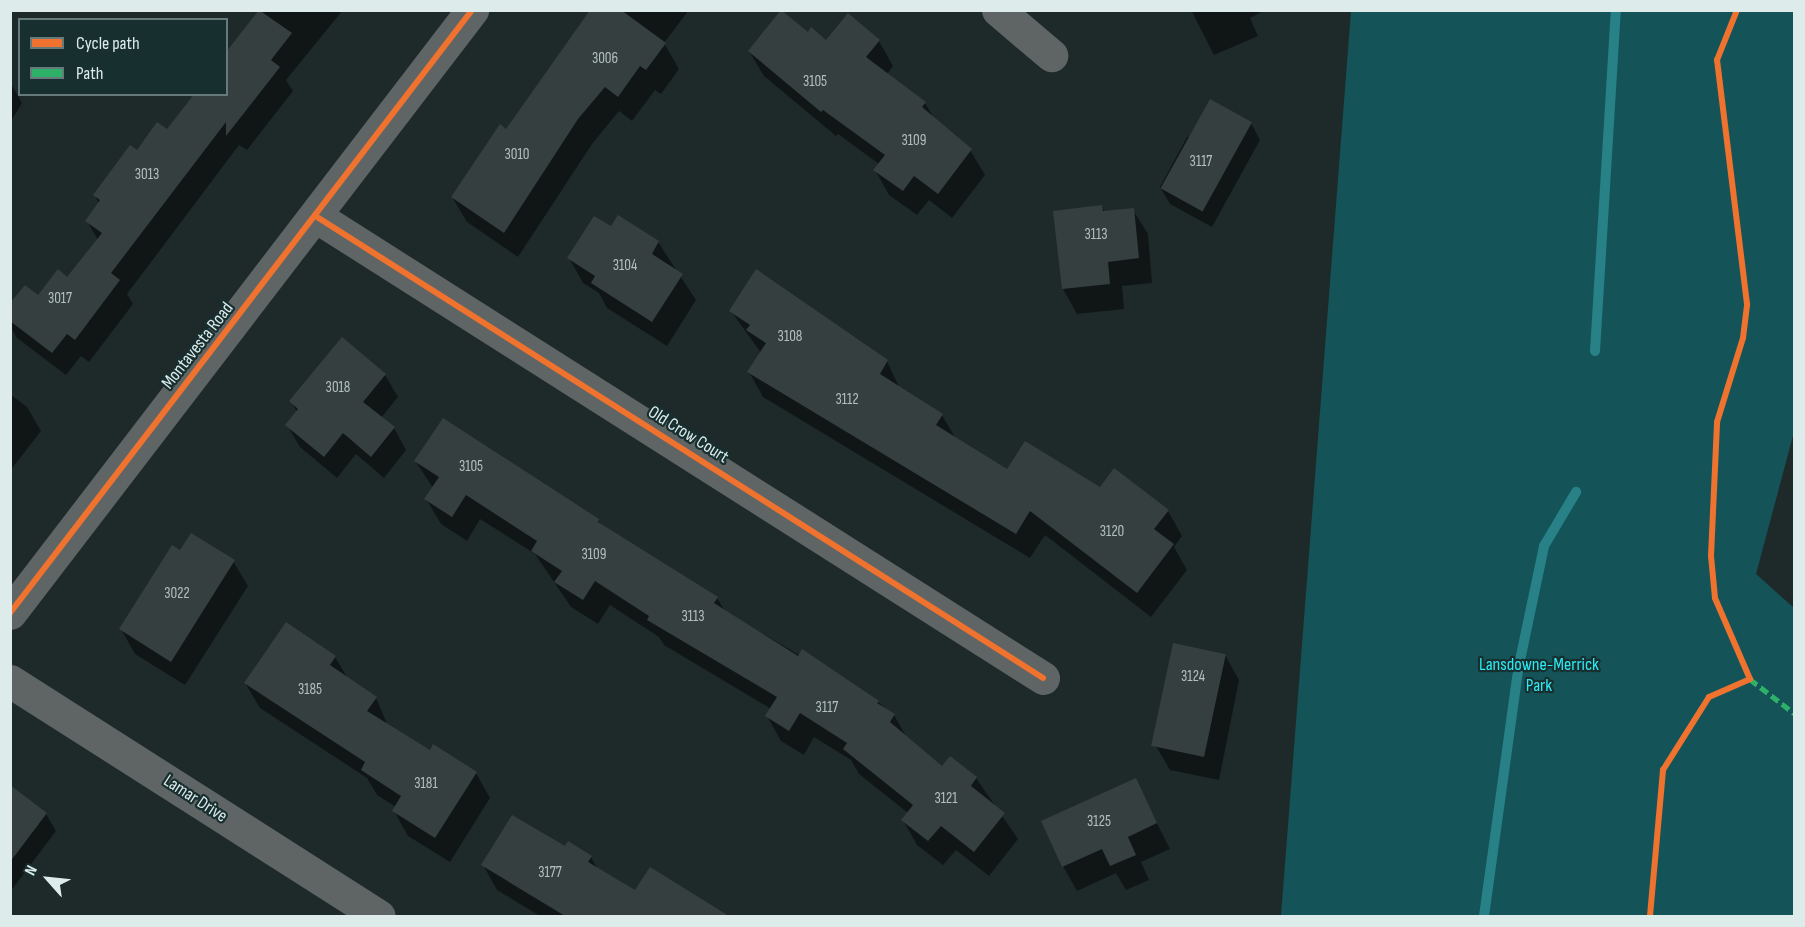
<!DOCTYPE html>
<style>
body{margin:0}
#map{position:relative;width:1805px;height:927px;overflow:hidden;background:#1e2a2a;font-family:"Sofia Sans Condensed",sans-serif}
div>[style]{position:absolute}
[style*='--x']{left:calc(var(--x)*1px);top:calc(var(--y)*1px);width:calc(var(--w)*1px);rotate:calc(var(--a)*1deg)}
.green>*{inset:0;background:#145458}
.shadow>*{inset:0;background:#0007}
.stream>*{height:10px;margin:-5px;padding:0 5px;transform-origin:5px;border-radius:5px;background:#278187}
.building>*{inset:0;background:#353f40;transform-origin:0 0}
.street>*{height:33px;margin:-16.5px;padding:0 16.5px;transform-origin:16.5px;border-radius:16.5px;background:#5f6565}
.quiet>*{height:4.5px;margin-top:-2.25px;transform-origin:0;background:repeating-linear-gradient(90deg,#2db169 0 9px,transparent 0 13.5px)}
.cycleway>*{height:6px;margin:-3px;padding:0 3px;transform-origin:3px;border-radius:3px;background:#ef722f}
span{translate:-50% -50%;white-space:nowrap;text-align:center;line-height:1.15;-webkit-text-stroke:4.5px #182f30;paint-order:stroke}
.number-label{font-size:15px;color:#b3c0c0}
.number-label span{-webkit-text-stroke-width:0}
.street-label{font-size:18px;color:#ddebeb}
.park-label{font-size:18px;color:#2cebf5}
.frame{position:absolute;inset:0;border:12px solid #ddebeb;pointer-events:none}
.legend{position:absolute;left:18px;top:18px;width:210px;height:78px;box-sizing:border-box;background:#182f30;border:2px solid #677a7b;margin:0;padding:8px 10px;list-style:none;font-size:18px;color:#ddebeb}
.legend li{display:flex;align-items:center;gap:12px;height:30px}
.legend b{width:30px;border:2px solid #677a7b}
.north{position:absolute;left:18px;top:849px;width:60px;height:60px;-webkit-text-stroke:4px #182f30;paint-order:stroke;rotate:297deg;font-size:16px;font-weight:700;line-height:24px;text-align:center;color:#ddebeb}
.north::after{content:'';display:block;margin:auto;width:21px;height:27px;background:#ddebeb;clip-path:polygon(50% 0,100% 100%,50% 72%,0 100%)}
</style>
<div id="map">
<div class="green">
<div style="clip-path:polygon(1351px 11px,1794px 11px,1794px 432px,1756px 574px,1794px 608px,1794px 916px,1281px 916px)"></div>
</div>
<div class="shadow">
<div style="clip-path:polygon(260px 10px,343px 10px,286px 80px,293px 91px,247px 150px,239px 145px,127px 294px,133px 304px,89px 362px,81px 356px,66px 375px,17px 338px,10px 326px,10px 306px,39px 297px,67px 279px,98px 240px,87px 221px,99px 204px,95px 195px,137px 152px,226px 94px,226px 55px)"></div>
<div style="clip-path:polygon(592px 10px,689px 10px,664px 43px,679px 69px,661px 94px,655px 90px,632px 121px,619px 111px,592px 144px,518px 257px,467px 222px,452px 197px,506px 131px)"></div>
<div style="clip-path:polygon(1191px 10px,1266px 10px,1250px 18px,1258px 36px,1214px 55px)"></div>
<div style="clip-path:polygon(808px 34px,826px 42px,879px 41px,893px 66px,887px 74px,925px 103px,935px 120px,970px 150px,985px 175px,952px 218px,929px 200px,917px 215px,889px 195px,875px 170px,879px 164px,838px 134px,836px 136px,764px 76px,749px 51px)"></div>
<div style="clip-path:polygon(10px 82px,22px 103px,10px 123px)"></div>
<div style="clip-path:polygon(1251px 123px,1260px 140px,1212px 227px,1170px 204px,1160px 187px,1187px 137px)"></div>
<div style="clip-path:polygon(1102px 207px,1105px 212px,1133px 210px,1148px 234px,1152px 283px,1122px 286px,1124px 309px,1077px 314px,1063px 289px)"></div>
<div style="clip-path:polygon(658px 242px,696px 300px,667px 346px,607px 308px,599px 293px,583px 283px,569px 258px)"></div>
<div style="clip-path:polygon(731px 311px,887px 361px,900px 389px,942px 415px,956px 439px,1008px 471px,1101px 489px,1168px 511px,1182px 536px,1174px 547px,1187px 570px,1151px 617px,1045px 535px,1030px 558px,763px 397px,749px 372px,761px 353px)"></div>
<div style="clip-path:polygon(385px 375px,398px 397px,381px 418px,394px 428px,406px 450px,384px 478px,356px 454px,337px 478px,300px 447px,287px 425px,297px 412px,291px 401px)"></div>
<div style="clip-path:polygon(10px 394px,27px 407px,41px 431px,10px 471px)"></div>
<div style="clip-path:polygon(416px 462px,598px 520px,601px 526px,717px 598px,725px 611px,878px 702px,894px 715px,907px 738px,943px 768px,976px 778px,1018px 839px,989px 876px,956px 850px,943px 865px,917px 845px,903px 820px,908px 813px,859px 774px,851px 760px,814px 737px,804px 755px,781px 741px,767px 716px,771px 709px,664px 645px,659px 637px,610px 605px,598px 624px,571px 607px,535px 554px,480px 519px,467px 541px,441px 524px,426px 499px,433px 488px)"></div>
<div style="clip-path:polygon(181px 552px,233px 561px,248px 586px,185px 685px,135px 654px,121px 629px)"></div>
<div style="clip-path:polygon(1225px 655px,1239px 680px,1219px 780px,1170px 770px,1156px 746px)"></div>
<div style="clip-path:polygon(335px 657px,348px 679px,376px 698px,388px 726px,430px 752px,476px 773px,490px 798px,450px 862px,408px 836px,394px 811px,396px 807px,377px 795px,367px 778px,260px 708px,245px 683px)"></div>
<div style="clip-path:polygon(1135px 780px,1170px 849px,1141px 862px,1149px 880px,1126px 890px,1116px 873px,1077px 891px,1063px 866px)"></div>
<div style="clip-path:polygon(10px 792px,46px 814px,56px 831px,10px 892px)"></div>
<div style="clip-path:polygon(566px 849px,591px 857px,598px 870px,636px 892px,651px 869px,726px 916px,540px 916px,497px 890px,483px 865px)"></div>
</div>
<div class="stream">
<div style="--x:1595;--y:351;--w:342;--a:-86.5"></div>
<div style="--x:1484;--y:916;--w:253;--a:-82.1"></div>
<div style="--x:1519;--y:665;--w:122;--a:-78.1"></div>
<div style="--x:1544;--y:546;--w:63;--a:-59.3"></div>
</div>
<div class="building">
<div style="clip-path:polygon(259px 10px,292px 33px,271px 60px,280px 67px,226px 136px,226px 122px,111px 273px,120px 280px,75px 340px,67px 334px,52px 353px,10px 321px,10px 303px,25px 285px,38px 295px,58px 269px,67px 277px,102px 233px,85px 221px,100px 200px,93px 195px,130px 145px,137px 150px,157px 122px,167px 129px,192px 97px,190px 94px,226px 94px,226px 52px)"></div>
<div style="clip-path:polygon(590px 10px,621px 10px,666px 43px,646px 70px,640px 66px,618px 97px,605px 87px,578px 119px,504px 233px,451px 197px,500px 124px,506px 129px)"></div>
<div style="clip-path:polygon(781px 10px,808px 32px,811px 27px,826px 40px,848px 13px,880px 40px,866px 57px,926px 102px,922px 107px,972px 149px,938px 194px,914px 176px,903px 191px,873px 170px,885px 155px,823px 110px,821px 112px,748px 51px)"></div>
<div style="left:1210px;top:99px;width:48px;height:102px;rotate:29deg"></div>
<div style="clip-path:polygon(1102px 205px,1103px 211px,1134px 208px,1139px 258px,1108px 262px,1110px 284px,1062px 289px,1053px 211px)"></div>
<div style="clip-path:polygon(618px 215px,659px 241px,652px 254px,683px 274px,652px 322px,591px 283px,595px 276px,567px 258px,594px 216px,611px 226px)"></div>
<div style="clip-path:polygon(756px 269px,888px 360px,880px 374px,943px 414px,936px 425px,1007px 469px,1025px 441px,1100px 487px,1114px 468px,1169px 510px,1154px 529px,1174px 544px,1137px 593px,1030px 511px,1016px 534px,747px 372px,766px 343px,746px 330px,750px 325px,729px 311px)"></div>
<div style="clip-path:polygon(342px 337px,386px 374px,363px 402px,395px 427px,371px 457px,343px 433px,324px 457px,285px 425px,298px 409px,289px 401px)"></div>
<div style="clip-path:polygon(443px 418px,599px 519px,598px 522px,718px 597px,714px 603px,798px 656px,802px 649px,879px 701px,877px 703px,895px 714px,890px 722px,942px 766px,950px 756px,977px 777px,971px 786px,1005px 813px,974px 852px,941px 826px,928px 841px,901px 820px,913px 805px,843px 749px,847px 743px,800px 713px,789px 731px,765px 716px,777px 697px,647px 620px,649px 616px,595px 581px,583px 600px,554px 582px,562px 571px,531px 551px,537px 541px,466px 495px,452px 517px,424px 499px,439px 477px,414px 461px)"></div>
<div style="clip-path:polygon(191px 533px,235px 560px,171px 662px,119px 629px,172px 545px,180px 550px)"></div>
<div style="clip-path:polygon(286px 622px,336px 656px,330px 665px,377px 697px,367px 711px,430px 750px,433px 744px,477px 772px,435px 838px,392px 811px,401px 796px,361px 770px,365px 762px,244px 683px)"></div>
<div style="left:1173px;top:643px;width:54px;height:105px;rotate:12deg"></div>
<div style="clip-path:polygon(1136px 778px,1157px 823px,1128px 837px,1136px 855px,1110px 866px,1102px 849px,1062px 867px,1041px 821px)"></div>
<div style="clip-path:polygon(10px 785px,47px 813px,10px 862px)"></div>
<div style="clip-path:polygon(512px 815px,565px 846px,568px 841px,592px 856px,588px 862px,635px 890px,650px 867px,729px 916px,565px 916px,481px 865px)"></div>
</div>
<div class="street">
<div style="--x:998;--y:10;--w:70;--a:40.3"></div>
<div style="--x:317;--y:217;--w:860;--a:32.41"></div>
<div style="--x:10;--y:613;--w:760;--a:-52.54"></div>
<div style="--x:10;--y:681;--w:437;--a:32.5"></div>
</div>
<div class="quiet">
<div style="--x:1750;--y:679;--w:56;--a:37.7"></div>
</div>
<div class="cycleway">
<div style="--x:317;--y:217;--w:860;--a:32.41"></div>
<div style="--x:10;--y:613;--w:760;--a:-52.54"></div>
<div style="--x:1650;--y:916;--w:147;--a:-84.9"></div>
<div style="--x:1663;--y:770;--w:86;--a:-57.8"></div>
<div style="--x:1709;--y:697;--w:45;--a:-23.7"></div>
<div style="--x:1750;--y:679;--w:88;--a:-113.4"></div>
<div style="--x:1715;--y:598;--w:42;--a:-95.4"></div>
<div style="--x:1711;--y:556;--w:134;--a:-87.4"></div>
<div style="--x:1717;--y:422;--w:88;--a:-72.8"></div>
<div style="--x:1743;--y:338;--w:34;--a:-83"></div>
<div style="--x:1747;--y:304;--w:246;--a:-97"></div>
<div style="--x:1717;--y:60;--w:54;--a:-68.2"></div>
</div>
<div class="number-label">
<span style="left:605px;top:59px">3006</span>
<span style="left:815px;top:82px">3105</span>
<span style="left:914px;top:141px">3109</span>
<span style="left:517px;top:155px">3010</span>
<span style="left:1201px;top:162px">3117</span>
<span style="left:147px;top:175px">3013</span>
<span style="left:1096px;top:235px">3113</span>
<span style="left:625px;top:266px">3104</span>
<span style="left:60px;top:299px">3017</span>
<span style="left:790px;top:337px">3108</span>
<span style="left:338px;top:388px">3018</span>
<span style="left:847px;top:400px">3112</span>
<span style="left:471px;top:467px">3105</span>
<span style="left:1112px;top:532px">3120</span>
<span style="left:594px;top:555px">3109</span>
<span style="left:177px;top:594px">3022</span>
<span style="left:693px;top:617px">3113</span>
<span style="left:1193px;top:677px">3124</span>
<span style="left:310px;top:690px">3185</span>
<span style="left:827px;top:708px">3117</span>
<span style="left:426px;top:784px">3181</span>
<span style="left:946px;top:799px">3121</span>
<span style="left:1099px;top:822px">3125</span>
<span style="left:550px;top:873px">3177</span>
</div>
<div class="street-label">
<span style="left:198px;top:346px;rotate:-52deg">Montavesta Road</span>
<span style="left:688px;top:435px;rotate:32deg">Old Crow Court</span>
<span style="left:195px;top:799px;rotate:33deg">Lamar Drive</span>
</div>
<div class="park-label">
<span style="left:1539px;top:676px">Lansdowne-Merrick<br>Park</span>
</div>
<div class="frame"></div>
<ul class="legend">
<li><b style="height:8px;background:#ef722f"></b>Cycle path</li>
<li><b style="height:8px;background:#2db169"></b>Path</li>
</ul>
<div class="north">N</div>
</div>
